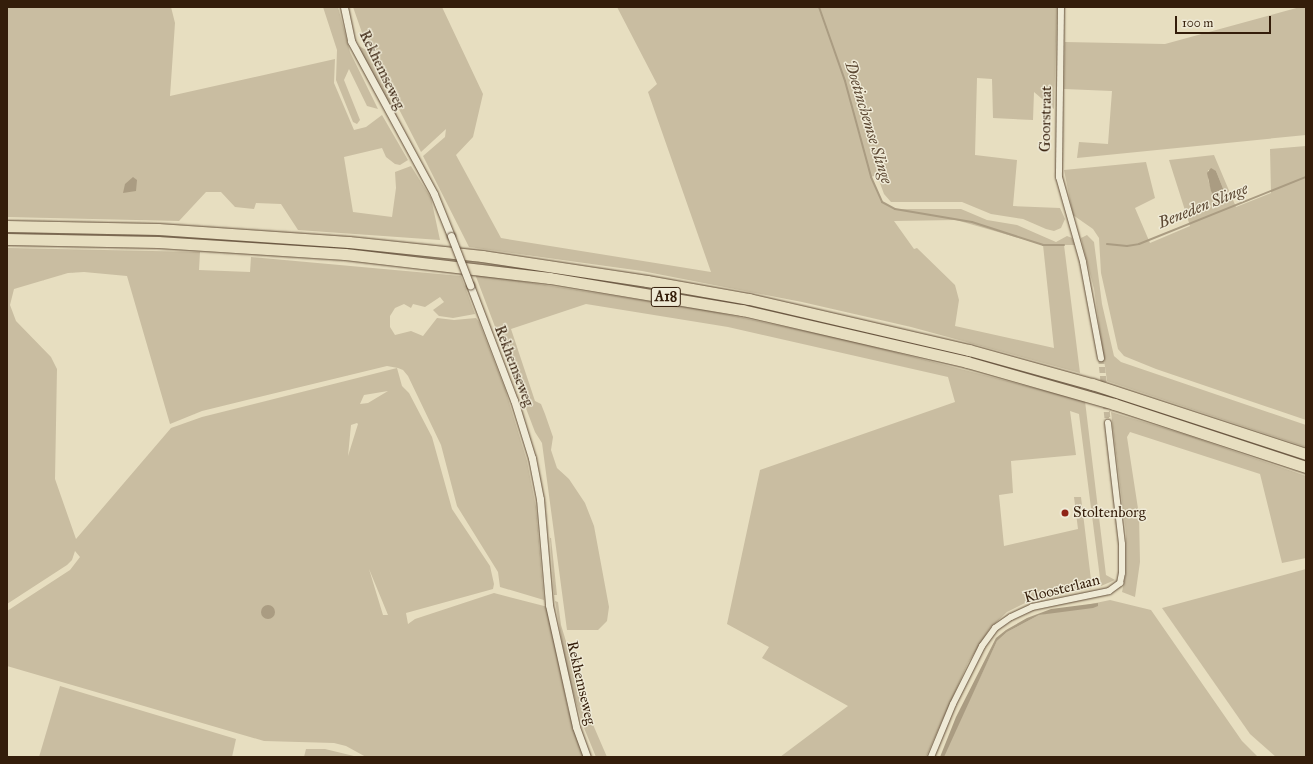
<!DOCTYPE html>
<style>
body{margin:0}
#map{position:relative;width:1313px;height:764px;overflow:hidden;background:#e7dec0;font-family:"IM FELL Great Primer",serif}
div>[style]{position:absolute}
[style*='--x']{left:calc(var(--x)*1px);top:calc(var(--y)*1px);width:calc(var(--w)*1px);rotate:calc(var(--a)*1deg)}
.green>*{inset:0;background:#c9bda1}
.water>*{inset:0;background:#aa9c82}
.round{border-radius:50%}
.stream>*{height:2px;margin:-1px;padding:0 1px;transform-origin:1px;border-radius:1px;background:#aa9c82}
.minor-tunnel>*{height:6px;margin-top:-3px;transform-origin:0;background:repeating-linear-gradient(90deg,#c3b79c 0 6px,transparent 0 9px)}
.roads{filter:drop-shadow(0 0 1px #614d38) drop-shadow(0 0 1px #614d38)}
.minor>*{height:6px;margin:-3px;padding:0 3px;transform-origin:3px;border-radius:3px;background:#efead6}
.tertiary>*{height:7px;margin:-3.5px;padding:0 3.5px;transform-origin:3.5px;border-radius:3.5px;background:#efead6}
.motorway>*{height:11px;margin:-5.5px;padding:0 5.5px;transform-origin:5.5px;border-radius:5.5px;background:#e7dec0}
.bridges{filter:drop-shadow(0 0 1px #614d38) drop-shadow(0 0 1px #614d38)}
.tertiary-bridge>*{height:7px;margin:-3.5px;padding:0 3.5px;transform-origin:3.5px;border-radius:3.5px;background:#efead6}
.dots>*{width:11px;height:11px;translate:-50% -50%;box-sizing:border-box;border:2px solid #efead6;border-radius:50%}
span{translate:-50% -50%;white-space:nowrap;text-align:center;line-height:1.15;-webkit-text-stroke:3px #efead6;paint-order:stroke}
.shield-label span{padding:1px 3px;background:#efead6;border:1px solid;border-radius:3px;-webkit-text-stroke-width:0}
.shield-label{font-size:14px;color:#341d0a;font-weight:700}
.street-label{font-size:15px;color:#341d0a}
.poi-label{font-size:15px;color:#341d0a}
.left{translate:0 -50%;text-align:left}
.water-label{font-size:16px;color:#5d4934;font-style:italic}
.frame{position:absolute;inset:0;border:8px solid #341d0a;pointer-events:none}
.scale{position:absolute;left:1175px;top:16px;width:96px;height:18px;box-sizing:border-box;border:2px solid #341d0a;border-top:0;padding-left:5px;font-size:12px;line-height:14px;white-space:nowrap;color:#341d0a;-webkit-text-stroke:3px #efead6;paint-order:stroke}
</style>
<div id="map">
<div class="green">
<div style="clip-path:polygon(7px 7px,171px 7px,175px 23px,170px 96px,335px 59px,334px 83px,354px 130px,366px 127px,382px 115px,408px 160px,400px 165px,395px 164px,386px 157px,382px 148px,344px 157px,353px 212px,392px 217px,396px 188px,395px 172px,411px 166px,431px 198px,440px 240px,298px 230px,281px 204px,256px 203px,254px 209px,235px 207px,221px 192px,206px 192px,179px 221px,7px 217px)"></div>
<div style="clip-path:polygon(323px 7px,338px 7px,350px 52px,378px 109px,367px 106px,349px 69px,344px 80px,360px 120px,357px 124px,353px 122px,336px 80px,337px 50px)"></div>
<div style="clip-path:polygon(evenodd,353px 7px,442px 7px,483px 94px,473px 137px,456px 155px,501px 238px,711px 272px,648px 92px,657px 84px,617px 7px,1057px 7px,1054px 109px,1034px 92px,1033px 120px,993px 118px,992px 79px,977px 78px,975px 155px,1017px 160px,1013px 206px,1060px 208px,1065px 219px,1061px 228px,1054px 231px,1046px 229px,1023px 219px,991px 214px,962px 202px,891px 202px,884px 194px,877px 175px,871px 177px,882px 202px,895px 209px,961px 209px,987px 220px,1017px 225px,1056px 242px,1067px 236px,1072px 238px,1075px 245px,1064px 245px,1080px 373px,911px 327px,802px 302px,642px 271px,469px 247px,423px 156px,445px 137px,446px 129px,421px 152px,367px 47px,353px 7px,956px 220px,1043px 245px,1054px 348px,955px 326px,959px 300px,955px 285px,917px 248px,914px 249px,894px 221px,956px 220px)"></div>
<div style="clip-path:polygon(1300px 7px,1306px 7px,1306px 135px,1077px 158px,1079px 142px,1108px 144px,1112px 91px,1064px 89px,1065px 42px,1165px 44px)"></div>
<div style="clip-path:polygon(359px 46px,366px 50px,394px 107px,405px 139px,366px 67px)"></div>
<div style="clip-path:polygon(evenodd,1306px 146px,1306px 420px,1156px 369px,1124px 356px,1118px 349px,1101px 273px,1099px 238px,1093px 229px,1073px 215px,1064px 170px,1146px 162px,1155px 198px,1135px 208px,1150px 243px,1190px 226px,1169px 160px,1214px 155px,1236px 207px,1271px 193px,1270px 149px,1306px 146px,1208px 170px,1216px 171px,1226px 196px,1225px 201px,1215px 198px,1208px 180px,1208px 170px)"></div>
<div style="clip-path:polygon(1087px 235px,1094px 242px,1102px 304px,1114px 356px,1121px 362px,1306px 425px,1306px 447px,1107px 381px,1094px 289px,1081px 238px)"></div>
<div style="clip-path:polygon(evenodd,7px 248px,200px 252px,199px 270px,250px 272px,251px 257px,461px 276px,475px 314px,453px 318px,439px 316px,433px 310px,444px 302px,440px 297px,425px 307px,413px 304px,411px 308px,404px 304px,395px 308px,390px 316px,390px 327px,395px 335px,411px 331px,423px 336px,437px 318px,454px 320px,476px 318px,479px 322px,505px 389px,527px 461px,536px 507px,544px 600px,500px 587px,498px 572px,457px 506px,441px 445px,408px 376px,403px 370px,398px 368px,387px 366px,202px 411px,170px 424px,127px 276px,84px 272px,68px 273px,14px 289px,10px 305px,16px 321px,51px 357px,57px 369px,55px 479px,76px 539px,171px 428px,202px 417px,397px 368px,402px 386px,409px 393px,432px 437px,452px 509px,490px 566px,494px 584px,493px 589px,406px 613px,408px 624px,415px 619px,494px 593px,548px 607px,568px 709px,584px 757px,366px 757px,346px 746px,334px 743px,264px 741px,7px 666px,7px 611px,70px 570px,80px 557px,75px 551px,72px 560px,67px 565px,7px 604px,7px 248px,388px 391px,368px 403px,360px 404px,364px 395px,388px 391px,7px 248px,357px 423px,358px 424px,348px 456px,351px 425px,357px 423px,7px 248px,369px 569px,388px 615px,383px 615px,369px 569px)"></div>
<div style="clip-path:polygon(475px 274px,705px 310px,844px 339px,1085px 401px,1106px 575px,1115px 580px,1101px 586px,1079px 414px,1070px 411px,1076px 455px,1011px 461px,1013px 493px,999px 495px,1004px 546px,1078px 529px,1074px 497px,1081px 497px,1092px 588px,1027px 602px,1007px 612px,990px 628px,968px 663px,926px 757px,780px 757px,848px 706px,762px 658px,769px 647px,727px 624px,760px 470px,955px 402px,948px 377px,728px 327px,586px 304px,511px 329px,535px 401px,541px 404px,545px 414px,553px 437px,551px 450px,557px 468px,569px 479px,585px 503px,594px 526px,609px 607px,607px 621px,598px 630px,567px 630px,542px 443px,535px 432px)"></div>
<div style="clip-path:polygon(1111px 412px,1187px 435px,1306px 476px,1306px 558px,1282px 563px,1260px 474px,1130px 432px,1127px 437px,1139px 515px,1140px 562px,1135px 597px,1122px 592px,1126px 573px,1126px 533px)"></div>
<div style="clip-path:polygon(550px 538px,551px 538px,557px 595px,554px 595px)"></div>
<div style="clip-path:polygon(1306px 569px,1306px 757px,1276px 757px,1250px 734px,1162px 608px)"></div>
<div style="clip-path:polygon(1110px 600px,1151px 610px,1242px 741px,1258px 757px,943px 757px,997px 641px,1007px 632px,1039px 615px)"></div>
<div style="clip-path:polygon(555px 601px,558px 602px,561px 625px,588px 713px,607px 757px,596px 757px,582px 723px,567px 671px)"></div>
<div style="clip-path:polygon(60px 686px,236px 739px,232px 757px,39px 757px)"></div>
<div style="clip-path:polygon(306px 749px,325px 749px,358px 757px,304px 757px)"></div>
</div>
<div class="water">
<div style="clip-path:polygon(1211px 168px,1216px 171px,1226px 196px,1223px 202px,1217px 202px,1211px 191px,1207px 173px)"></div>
<div style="clip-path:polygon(133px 177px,137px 180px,136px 191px,123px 193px,125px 184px)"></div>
<div style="clip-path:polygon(1098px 603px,1098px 606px,1093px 608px,1039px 615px,1007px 632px,997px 641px,944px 757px,940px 757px,956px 717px,996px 638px,1006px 630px,1027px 618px,1051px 609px)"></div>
<div class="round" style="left:261px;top:605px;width:14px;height:14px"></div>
</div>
<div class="stream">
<div style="--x:819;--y:7;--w:78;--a:70.6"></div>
<div style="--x:845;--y:81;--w:99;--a:74.8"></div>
<div style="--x:871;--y:177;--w:27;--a:66"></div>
<div style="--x:882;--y:202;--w:15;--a:28"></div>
<div style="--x:895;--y:209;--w:78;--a:9.6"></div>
<div style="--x:972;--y:222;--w:75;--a:17.9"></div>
<div style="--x:1043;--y:245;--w:21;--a:0"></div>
<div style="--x:1107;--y:244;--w:20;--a:6"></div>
<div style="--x:1127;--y:246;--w:12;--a:-9"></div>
<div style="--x:1139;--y:244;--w:180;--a:-21.9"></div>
</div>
<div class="minor-tunnel">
<div style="--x:1101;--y:358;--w:65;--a:83.9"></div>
</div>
<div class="roads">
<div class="minor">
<div style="--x:1061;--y:7;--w:170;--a:90.7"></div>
<div style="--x:1059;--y:177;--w:88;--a:74.2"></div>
<div style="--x:1083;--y:262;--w:98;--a:79.4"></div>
<div style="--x:931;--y:757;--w:57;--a:-67.5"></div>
<div style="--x:953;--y:704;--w:65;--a:-63.4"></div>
<div style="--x:982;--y:646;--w:22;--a:-54"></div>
<div style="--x:995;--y:628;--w:19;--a:-35"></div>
<div style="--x:1011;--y:617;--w:23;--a:-25"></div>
<div style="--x:1032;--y:607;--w:79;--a:-11.7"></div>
<div style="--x:1109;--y:591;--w:14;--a:-36"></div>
<div style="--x:1120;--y:583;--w:10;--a:-79"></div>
<div style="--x:1122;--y:573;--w:29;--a:-90"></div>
<div style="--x:1122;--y:544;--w:122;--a:-96.6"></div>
</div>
<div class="tertiary">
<div style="--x:344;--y:7;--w:35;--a:78"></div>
<div style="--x:351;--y:41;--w:174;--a:61.5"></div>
<div style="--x:434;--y:194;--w:45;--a:68"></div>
<div style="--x:470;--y:285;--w:123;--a:69.1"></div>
<div style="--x:514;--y:400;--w:61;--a:72.8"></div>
<div style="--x:532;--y:458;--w:42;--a:79"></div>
<div style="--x:540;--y:499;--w:106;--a:85.1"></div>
<div style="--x:549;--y:605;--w:125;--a:77.5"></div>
<div style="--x:576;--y:727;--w:32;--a:70"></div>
</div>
<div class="motorway">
<div style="--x:7;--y:226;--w:151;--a:1.1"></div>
<div style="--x:158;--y:229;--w:191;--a:3.9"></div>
<div style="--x:349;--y:242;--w:134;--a:6"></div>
<div style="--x:482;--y:256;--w:167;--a:8.6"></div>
<div style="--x:647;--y:281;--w:104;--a:10"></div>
<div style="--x:749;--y:299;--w:226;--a:13.1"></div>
<div style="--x:969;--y:350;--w:128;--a:15.5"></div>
<div style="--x:1092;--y:384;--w:225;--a:18.1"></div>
<div style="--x:7;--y:239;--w:151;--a:1.1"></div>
<div style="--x:158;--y:242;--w:187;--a:3.7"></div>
<div style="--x:345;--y:254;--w:206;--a:6.7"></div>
<div style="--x:550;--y:278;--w:195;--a:9.5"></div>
<div style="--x:742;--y:310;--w:231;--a:13"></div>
<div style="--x:967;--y:362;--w:153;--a:15.9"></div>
<div style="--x:1114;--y:404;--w:202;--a:18.2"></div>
</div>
</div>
<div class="bridges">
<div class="tertiary-bridge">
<div style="--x:451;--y:236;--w:53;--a:68.8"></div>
</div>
</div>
<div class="dots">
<div style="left:1065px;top:513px;background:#8f2418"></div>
</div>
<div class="shield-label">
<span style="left:666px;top:297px">A18</span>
</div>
<div class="street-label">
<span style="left:382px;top:70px;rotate:64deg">Rekhemseweg</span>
<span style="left:1046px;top:119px;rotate:-89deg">Goorstraat</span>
<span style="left:514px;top:366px;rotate:69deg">Rekhemseweg</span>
<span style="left:1062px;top:589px;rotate:-14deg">Kloosterlaan</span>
<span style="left:581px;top:683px;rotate:77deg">Rekhemseweg</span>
</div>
<div class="poi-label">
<span class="left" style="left:1073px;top:513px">Stoltenborg</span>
</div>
<div class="water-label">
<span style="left:868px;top:122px;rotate:73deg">Doetinchemse Slinge</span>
<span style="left:1203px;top:206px;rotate:-22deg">Beneden Slinge</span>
</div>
<div class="frame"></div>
<div class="scale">100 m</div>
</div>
